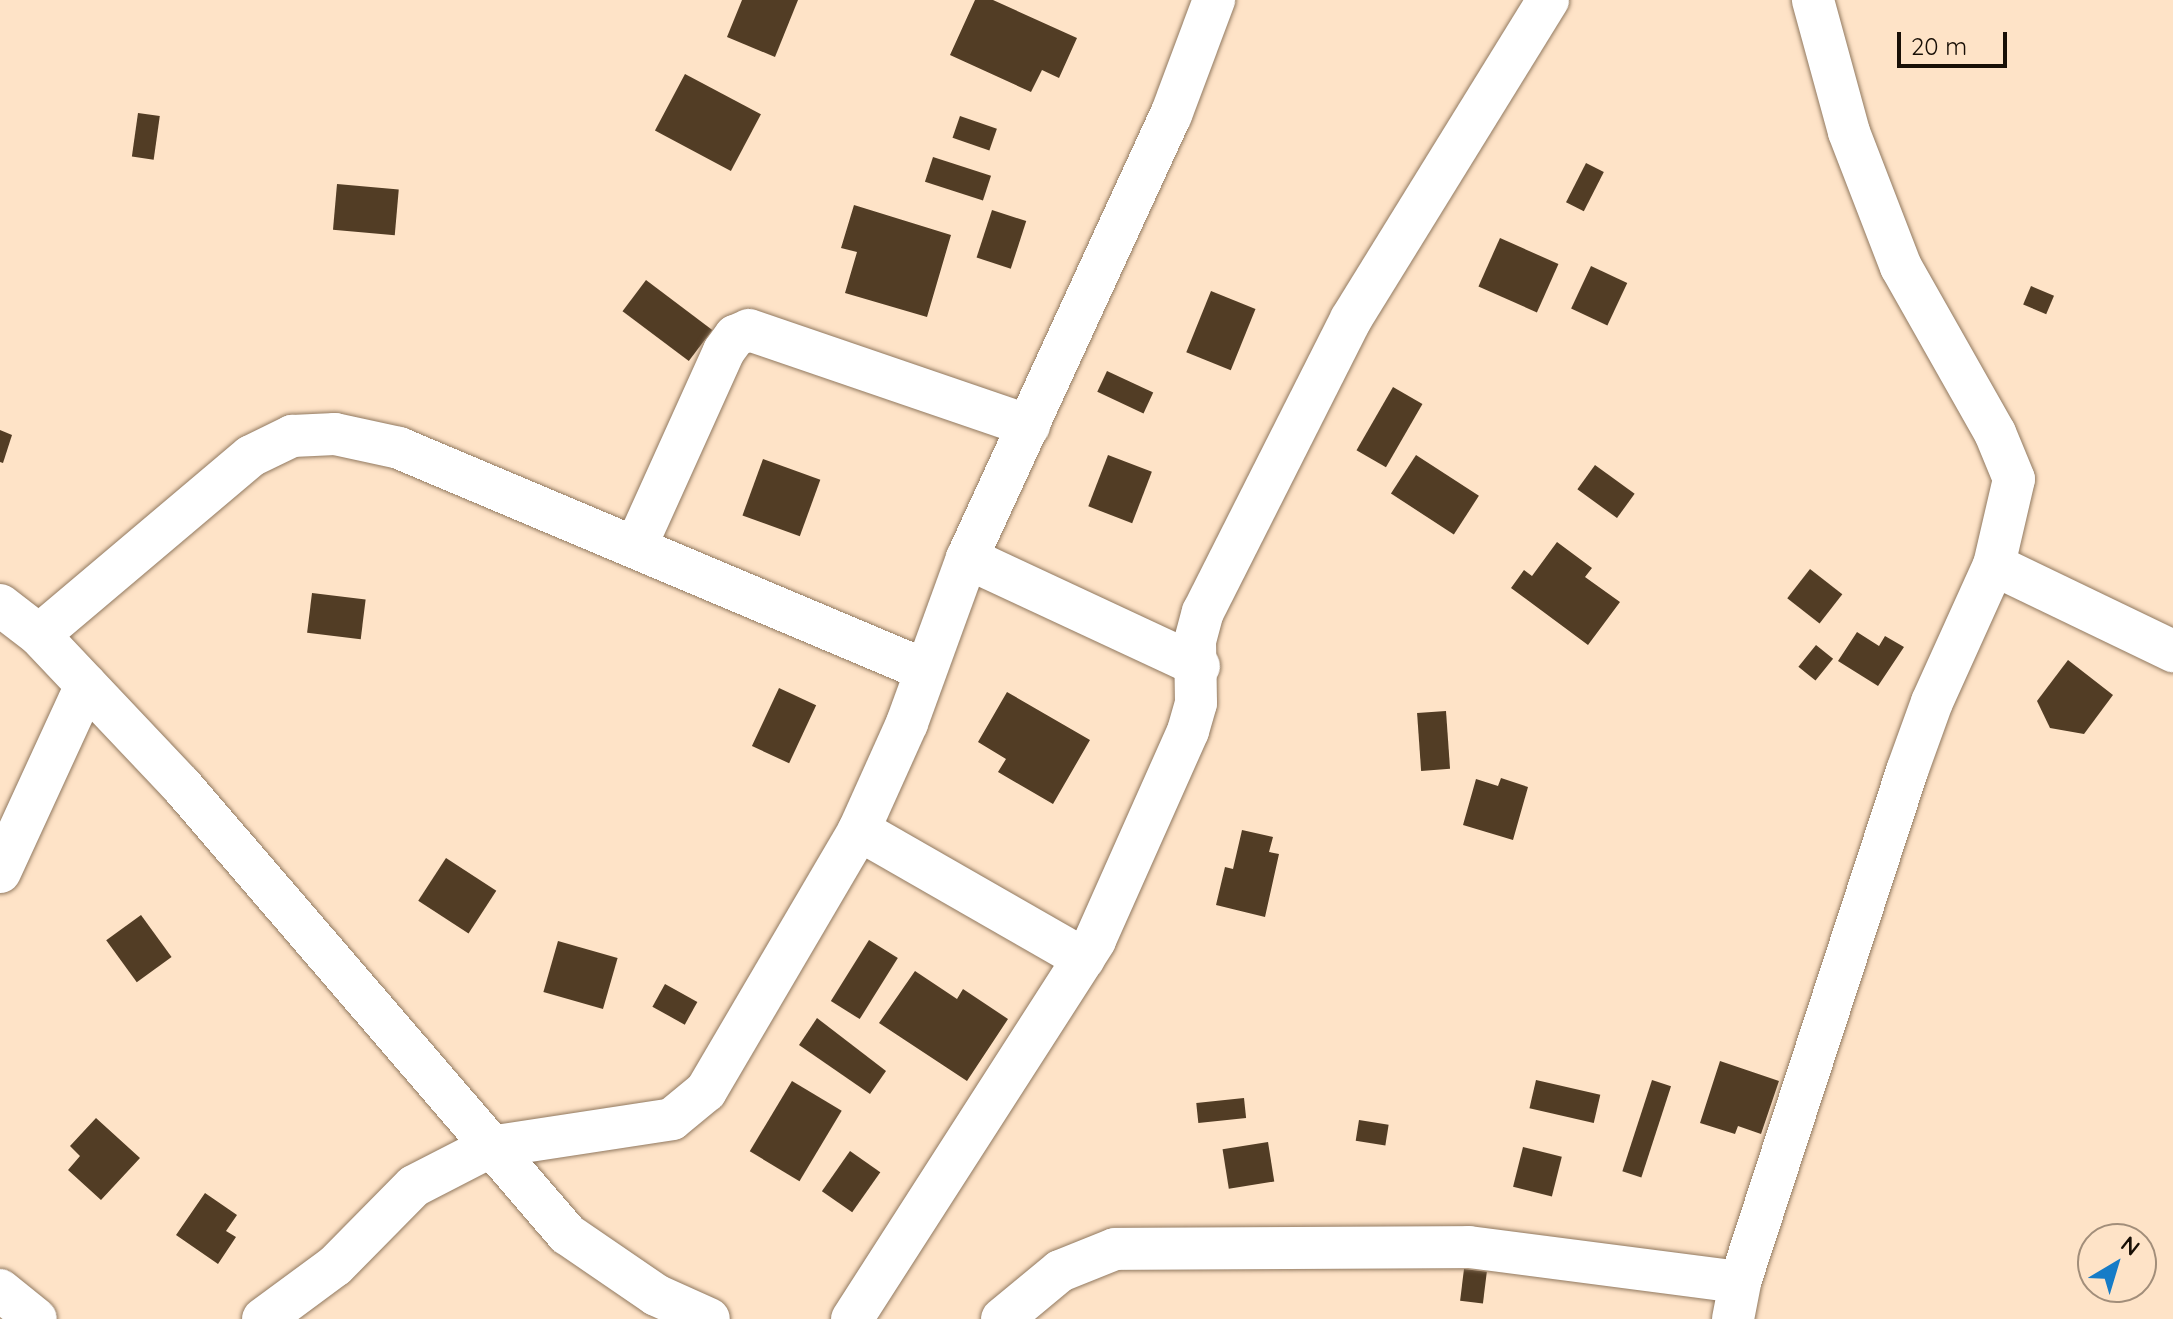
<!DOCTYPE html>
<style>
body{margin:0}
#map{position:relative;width:2173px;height:1319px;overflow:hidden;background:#fee3c7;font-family:Quicksand,sans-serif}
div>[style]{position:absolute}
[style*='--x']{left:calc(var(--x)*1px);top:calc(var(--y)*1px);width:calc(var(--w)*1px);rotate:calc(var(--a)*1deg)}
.building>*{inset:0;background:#523d25;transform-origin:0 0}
.roads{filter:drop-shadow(0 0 2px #917960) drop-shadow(0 0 2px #917960)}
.minor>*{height:42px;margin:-21px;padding:0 21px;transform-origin:21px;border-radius:21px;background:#fff}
span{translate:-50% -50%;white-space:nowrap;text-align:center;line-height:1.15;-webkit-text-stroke:8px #fee3c7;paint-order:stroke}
.north{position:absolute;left:2077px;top:1223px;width:80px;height:80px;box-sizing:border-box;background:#fee3c7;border:2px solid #a28e7a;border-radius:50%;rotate:38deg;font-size:22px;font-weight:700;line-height:32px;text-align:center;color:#180f06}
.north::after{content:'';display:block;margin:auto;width:28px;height:36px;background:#167cc7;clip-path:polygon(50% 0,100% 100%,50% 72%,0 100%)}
.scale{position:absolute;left:1897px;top:32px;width:110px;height:36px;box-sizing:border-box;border:4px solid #180f06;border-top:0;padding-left:10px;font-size:24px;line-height:28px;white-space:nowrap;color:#180f06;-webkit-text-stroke:6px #fee3c7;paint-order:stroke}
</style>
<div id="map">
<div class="building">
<div style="clip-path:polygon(742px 0,798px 0,775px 57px,727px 37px)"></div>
<div style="clip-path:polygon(975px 0,993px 0,1077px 38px,1059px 78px,1042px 70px,1031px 92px,950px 55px)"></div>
<div style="left:685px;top:74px;width:86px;height:64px;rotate:28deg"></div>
<div style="left:138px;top:113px;width:22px;height:44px;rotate:8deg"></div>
<div style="left:960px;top:116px;width:39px;height:23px;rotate:19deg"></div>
<div style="left:933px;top:157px;width:61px;height:26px;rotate:18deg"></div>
<div style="left:1586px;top:163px;width:20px;height:44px;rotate:27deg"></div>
<div style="left:337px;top:184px;width:62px;height:46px;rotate:5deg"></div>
<div style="clip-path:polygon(854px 205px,951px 235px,927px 317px,845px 293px,857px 252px,841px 248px)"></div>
<div style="left:992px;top:210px;width:36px;height:50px;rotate:18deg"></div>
<div style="left:1500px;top:238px;width:64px;height:53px;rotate:24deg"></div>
<div style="left:1591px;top:266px;width:40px;height:47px;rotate:25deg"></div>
<div style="left:646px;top:280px;width:83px;height:39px;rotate:37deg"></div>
<div style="left:2031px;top:286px;width:25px;height:20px;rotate:23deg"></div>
<div style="left:1211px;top:291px;width:48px;height:66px;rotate:22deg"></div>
<div style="left:1107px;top:371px;width:51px;height:23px;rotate:25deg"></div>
<div style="left:1393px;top:387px;width:34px;height:73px;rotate:30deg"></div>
<div style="clip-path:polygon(0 430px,12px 435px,3px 463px,0 462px)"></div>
<div style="left:1108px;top:455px;width:47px;height:55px;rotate:21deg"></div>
<div style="left:1416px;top:455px;width:75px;height:46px;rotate:33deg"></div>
<div style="left:763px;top:459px;width:61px;height:60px;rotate:20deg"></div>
<div style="left:1595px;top:465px;width:49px;height:30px;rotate:36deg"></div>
<div style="clip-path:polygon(1557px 542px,1592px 568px,1585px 577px,1620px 602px,1588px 645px,1511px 588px,1524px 570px,1532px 576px)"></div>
<div style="left:1810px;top:569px;width:41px;height:37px;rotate:38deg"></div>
<div style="left:312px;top:593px;width:54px;height:40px;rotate:7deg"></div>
<div style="clip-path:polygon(1857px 632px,1879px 646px,1885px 636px,1904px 647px,1878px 686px,1838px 661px)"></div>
<div style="left:1816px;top:645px;width:22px;height:28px;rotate:39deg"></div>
<div style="clip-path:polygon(2068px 660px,2113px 695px,2084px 734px,2050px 728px,2037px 701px)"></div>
<div style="left:779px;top:688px;width:41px;height:64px;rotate:25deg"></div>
<div style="clip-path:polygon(1007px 692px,1090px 740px,1053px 804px,998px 772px,1006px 759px,978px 742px)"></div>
<div style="left:1446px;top:711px;width:58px;height:29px;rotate:86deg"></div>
<div style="clip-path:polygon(1501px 778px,1528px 787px,1513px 840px,1463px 825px,1476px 779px,1498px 786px)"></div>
<div style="clip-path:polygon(1242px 830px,1273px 837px,1269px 852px,1279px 854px,1265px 917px,1216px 905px,1225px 867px,1233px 869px)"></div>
<div style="left:446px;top:858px;width:60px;height:51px;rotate:33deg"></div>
<div style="left:141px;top:915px;width:52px;height:43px;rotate:54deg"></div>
<div style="left:869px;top:940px;width:34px;height:72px;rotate:32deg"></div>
<div style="left:558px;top:941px;width:62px;height:53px;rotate:16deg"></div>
<div style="clip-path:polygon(915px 971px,957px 999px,963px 989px,1008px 1019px,967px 1081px,879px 1023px)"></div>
<div style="left:665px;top:984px;width:37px;height:26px;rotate:29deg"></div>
<div style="clip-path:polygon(817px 1018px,886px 1071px,870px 1094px,799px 1045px)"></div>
<div style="clip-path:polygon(1720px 1061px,1779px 1081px,1761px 1134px,1738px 1126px,1735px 1134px,1700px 1123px)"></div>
<div style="left:1536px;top:1080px;width:66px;height:29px;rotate:13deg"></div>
<div style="left:1652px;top:1080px;width:20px;height:96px;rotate:18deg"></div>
<div style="left:792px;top:1081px;width:58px;height:82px;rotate:31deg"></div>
<div style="left:1244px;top:1098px;width:20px;height:48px;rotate:84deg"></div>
<div style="clip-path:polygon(96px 1118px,140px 1158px,101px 1200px,68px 1170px,80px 1156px,70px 1146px)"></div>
<div style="left:1359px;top:1120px;width:30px;height:21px;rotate:9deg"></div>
<div style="left:1268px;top:1142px;width:40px;height:46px;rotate:81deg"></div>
<div style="left:1523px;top:1147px;width:40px;height:41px;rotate:14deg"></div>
<div style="left:850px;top:1151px;width:37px;height:49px;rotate:35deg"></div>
<div style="clip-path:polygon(205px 1193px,237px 1215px,226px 1231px,236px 1237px,218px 1264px,176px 1235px)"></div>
<div style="left:1464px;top:1269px;width:23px;height:32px;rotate:7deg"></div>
</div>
<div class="roads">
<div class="minor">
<div style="--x:636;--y:546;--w:214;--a:-65.7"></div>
<div style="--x:724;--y:351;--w:19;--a:-54"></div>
<div style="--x:735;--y:336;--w:15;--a:-23"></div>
<div style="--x:749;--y:330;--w:296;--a:18.9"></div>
<div style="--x:967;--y:558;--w:256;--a:25"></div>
<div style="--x:1994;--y:565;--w:199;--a:25.7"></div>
<div style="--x:0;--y:605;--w:49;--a:37.6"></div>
<div style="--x:39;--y:635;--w:207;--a:46.6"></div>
<div style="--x:181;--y:785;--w:592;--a:49.31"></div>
<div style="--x:567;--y:1234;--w:108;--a:34.4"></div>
<div style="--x:656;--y:1295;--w:58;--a:24.4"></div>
<div style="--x:39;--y:635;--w:277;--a:-40.2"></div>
<div style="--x:251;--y:456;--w:46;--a:-26"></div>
<div style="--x:292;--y:436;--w:43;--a:-2.7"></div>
<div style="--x:335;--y:434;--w:66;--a:12.3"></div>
<div style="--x:399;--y:448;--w:571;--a:22.88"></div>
<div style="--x:859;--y:830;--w:259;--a:29.8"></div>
<div style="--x:0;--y:872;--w:206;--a:-65.3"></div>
<div style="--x:0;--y:1290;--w:46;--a:38.9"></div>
<div style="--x:263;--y:1319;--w:89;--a:-36.4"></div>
<div style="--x:335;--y:1266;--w:112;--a:-45.4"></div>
<div style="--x:414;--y:1186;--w:85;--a:-27.2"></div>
<div style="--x:490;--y:1147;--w:184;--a:-8.7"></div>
<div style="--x:672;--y:1119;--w:44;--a:-39.5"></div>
<div style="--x:706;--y:1091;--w:303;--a:-59.6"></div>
<div style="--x:859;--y:830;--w:117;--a:-65.8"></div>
<div style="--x:907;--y:723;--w:176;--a:-70"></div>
<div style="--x:967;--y:558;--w:488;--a:-65.3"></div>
<div style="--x:1171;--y:115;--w:123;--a:-69.5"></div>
<div style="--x:852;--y:1319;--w:450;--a:-57.3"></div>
<div style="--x:1095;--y:940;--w:229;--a:-66"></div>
<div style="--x:1188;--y:731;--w:29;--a:-74"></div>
<div style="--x:1196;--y:703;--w:62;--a:-90.9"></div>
<div style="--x:1195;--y:641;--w:30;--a:-75"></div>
<div style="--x:1203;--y:612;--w:328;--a:-63.2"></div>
<div style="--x:1351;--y:319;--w:375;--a:-58.3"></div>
<div style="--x:1002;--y:1319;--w:75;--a:-39.6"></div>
<div style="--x:1060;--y:1271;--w:59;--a:-21.8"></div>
<div style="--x:1115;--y:1249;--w:354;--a:-0.3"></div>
<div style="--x:1469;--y:1247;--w:273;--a:7.4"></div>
<div style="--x:1733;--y:1319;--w:38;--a:-79"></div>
<div style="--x:1740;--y:1282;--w:538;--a:-71.9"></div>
<div style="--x:1907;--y:771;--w:73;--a:-70.1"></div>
<div style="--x:1932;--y:702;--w:150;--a:-65.7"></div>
<div style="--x:1994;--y:565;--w:88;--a:-76.9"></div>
<div style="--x:2014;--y:479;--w:50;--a:-112.4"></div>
<div style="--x:1995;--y:433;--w:191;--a:-119.5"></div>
<div style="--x:1901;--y:267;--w:145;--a:-111.1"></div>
<div style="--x:1849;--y:132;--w:137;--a:-105.3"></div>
</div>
</div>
<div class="north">N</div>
<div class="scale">20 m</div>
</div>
